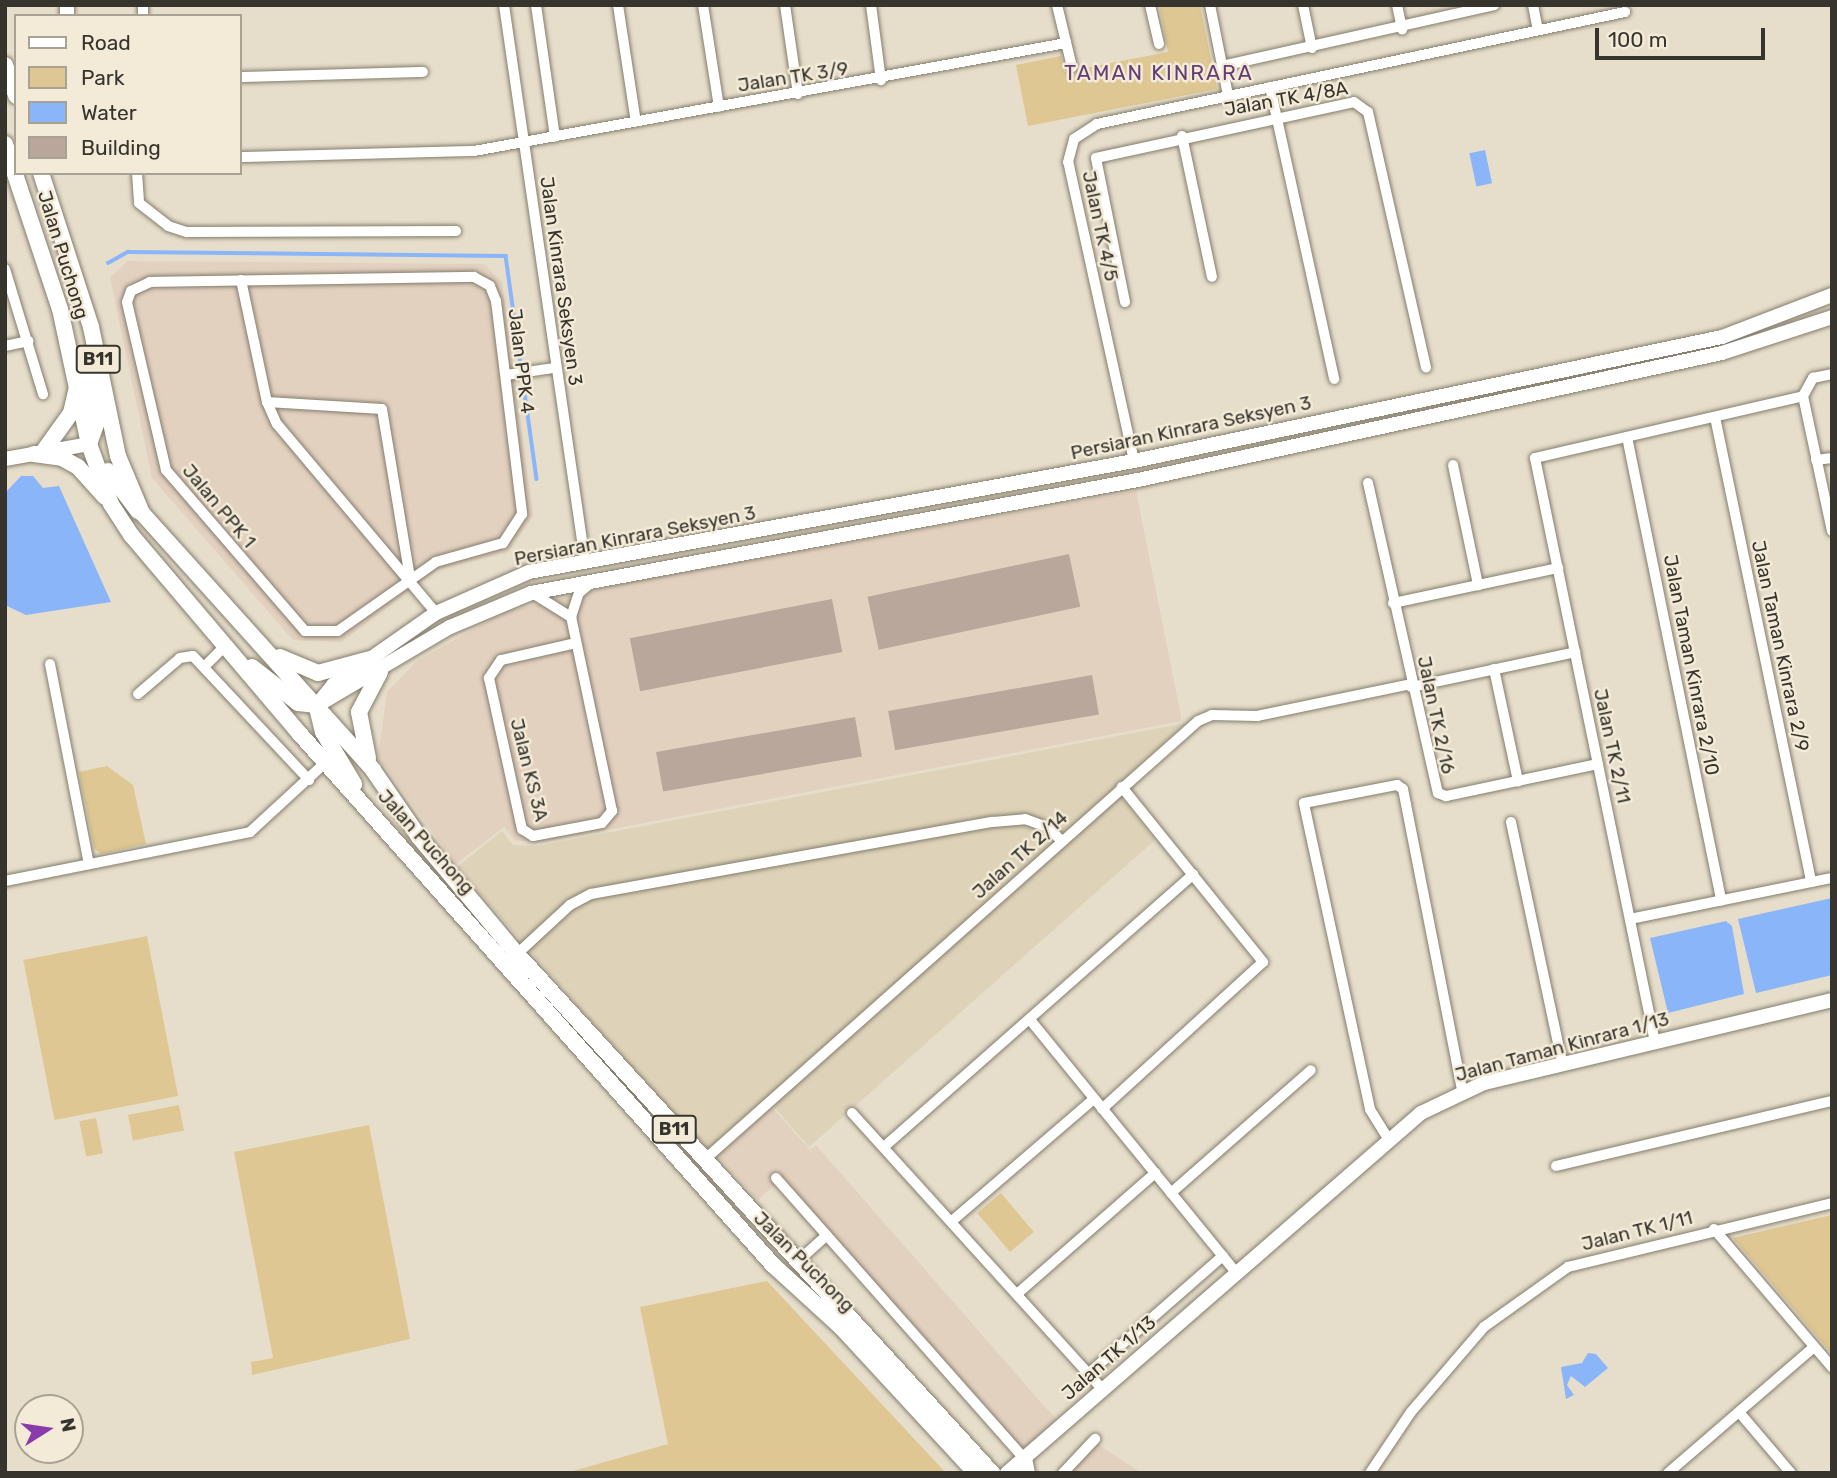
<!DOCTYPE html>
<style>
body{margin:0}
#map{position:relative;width:1837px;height:1478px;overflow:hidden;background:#e6decb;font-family:Rubik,sans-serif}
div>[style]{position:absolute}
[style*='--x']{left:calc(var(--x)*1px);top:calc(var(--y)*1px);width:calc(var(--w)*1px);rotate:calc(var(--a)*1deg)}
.commercial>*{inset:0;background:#e3d1c0}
.built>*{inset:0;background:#ded3b9}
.green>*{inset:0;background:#dec792;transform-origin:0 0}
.water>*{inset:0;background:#8ab6f9;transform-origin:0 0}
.stream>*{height:3.5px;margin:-1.75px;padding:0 1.75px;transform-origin:1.75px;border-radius:1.75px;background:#8ab6f9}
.building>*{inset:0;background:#b9a79b;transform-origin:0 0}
.roads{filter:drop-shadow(0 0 2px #847d6c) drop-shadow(0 0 2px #847d6c)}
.street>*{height:10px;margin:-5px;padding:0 5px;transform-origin:5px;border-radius:5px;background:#fff}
.secondary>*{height:14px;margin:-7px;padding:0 7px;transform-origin:7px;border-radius:7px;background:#fff}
.primary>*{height:16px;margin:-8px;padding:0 8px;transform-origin:8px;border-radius:8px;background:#fff}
span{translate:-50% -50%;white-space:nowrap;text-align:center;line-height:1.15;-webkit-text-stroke:5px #f3ebd8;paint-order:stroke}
.shield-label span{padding:2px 5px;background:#f3ebd8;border:2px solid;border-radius:5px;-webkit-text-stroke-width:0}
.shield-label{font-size:18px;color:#37342d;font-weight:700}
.street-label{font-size:19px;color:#37342d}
.neighbourhood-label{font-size:21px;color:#653d75;letter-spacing:2px}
.frame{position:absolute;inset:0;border:7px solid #37342d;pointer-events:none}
.legend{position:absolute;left:14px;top:14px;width:228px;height:161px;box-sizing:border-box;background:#f3ebd8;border:2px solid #a8a294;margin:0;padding:9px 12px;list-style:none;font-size:21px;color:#37342d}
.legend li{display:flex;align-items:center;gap:14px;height:35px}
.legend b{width:35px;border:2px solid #a8a294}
.north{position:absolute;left:14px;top:1394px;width:70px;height:70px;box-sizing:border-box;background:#f3ebd8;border:2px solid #a8a294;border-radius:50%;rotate:78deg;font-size:19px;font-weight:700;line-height:28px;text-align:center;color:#37342d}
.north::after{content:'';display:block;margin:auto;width:24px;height:32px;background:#8b3aa9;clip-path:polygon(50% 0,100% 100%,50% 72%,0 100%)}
.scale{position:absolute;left:1595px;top:28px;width:170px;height:32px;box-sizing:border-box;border:4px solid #37342d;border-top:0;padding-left:9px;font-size:21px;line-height:24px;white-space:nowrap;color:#37342d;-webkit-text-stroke:5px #f3ebd8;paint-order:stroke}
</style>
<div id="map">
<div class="commercial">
<div style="clip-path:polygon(128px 261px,484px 264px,502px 282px,533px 516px,508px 552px,438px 570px,341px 642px,293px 640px,152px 478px,110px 277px)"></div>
<div style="clip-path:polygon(1136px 491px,1182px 721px,538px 843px,515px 840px,504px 827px,456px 864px,378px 757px,387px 692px,417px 661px,504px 612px,635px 581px)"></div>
<div style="clip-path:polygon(771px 1106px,810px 1150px,816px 1145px,1060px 1424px,1025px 1454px,781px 1179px,758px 1200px,717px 1155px)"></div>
<div style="clip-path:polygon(1097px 1444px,1142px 1473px,1067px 1473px)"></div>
</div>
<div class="built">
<div style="clip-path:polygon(1186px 723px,1114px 788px,1155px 840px,809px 1147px,768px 1100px,707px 1154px,457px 867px,502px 831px,513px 845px,538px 846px)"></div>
</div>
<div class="green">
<div style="clip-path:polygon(1159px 5px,1200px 5px,1217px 89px,1028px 126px,1016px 65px,1061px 56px,1064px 72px,1168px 52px)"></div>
<div style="clip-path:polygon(107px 766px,133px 785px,146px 844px,101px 854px,94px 848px,79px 772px)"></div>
<div style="left:147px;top:936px;width:163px;height:126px;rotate:79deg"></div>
<div style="left:179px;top:1105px;width:26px;height:52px;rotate:79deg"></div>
<div style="left:96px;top:1118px;width:36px;height:17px;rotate:79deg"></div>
<div style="clip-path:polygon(369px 1125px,410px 1339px,252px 1375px,251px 1362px,273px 1358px,234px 1152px)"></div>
<div style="left:1001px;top:1193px;width:51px;height:31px;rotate:50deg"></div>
<div style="clip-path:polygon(1832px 1215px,1832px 1354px,1733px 1238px)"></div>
<div style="clip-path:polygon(767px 1281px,946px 1473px,566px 1473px,668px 1444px,640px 1307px)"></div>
</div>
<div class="water">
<div style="left:1485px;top:150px;width:34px;height:16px;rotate:78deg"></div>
<div style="clip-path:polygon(21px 476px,33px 476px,43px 488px,59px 486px,111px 602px,26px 615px,7px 606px,5px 493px)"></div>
<div style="clip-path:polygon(1832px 898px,1832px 975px,1756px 993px,1738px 919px)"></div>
<div style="clip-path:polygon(1726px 921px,1732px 926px,1744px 994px,1668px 1013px,1650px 938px)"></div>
<div style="clip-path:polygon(1588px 1353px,1596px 1354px,1608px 1368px,1585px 1387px,1571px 1376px,1567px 1385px,1574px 1395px,1566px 1399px,1561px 1367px,1582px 1363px)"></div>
</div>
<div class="stream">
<div style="--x:108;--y:263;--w:23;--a:-29"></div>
<div style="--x:128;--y:252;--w:378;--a:0.6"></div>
<div style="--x:506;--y:256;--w:225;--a:82.1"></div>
</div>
<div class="building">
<div style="left:1069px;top:554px;width:54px;height:206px;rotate:78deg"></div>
<div style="left:832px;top:599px;width:54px;height:206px;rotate:79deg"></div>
<div style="left:1092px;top:675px;width:40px;height:207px;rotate:80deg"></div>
<div style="left:855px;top:717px;width:40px;height:202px;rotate:80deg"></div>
</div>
<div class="roads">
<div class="street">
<div style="--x:504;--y:5;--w:562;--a:81.71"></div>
<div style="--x:536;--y:5;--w:133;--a:81.8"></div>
<div style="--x:618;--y:5;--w:118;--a:81.3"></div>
<div style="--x:703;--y:5;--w:103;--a:81.1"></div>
<div style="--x:785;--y:5;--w:90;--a:81.7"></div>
<div style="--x:871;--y:5;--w:76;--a:82.4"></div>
<div style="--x:1057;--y:5;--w:64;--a:76.4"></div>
<div style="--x:1150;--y:5;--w:40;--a:77"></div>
<div style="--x:1210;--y:5;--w:92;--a:78.7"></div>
<div style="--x:1303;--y:5;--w:44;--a:78.2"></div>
<div style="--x:1397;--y:5;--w:25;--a:78"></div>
<div style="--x:1533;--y:5;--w:25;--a:79"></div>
<div style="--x:143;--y:16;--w:11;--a:-90"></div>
<div style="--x:1222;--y:66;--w:279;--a:-12.6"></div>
<div style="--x:240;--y:77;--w:183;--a:-1.6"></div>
<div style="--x:1270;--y:87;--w:299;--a:77.6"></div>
<div style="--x:1182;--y:136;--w:144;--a:78"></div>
<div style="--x:240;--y:157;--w:234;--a:-1.5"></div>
<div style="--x:474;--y:151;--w:602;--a:-10.34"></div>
<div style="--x:137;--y:173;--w:30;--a:86"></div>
<div style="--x:139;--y:203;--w:37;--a:38"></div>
<div style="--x:168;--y:226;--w:20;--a:18"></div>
<div style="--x:187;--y:232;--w:269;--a:-0.2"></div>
<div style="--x:5;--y:269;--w:131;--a:73.1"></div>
<div style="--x:474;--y:277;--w:18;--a:29"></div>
<div style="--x:490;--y:286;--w:16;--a:68"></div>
<div style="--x:496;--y:301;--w:215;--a:83"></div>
<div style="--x:522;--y:514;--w:35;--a:123"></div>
<div style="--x:503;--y:543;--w:70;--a:164.2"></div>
<div style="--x:436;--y:562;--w:120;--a:144.9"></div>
<div style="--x:338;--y:631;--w:33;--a:180"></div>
<div style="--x:305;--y:631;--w:213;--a:-130.8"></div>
<div style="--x:166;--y:470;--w:172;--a:-103.1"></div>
<div style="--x:127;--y:302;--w:12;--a:-70"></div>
<div style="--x:131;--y:291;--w:21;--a:-25"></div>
<div style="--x:150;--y:282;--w:324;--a:-0.9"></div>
<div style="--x:241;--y:280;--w:125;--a:78"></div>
<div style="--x:267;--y:402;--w:24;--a:66"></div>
<div style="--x:277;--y:424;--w:247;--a:49.9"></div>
<div style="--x:1125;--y:302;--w:147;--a:-101.4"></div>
<div style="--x:1096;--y:158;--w:264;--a:-12.2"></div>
<div style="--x:1354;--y:102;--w:17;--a:36"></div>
<div style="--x:1368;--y:112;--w:262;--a:77.2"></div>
<div style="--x:5;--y:346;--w:24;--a:-12"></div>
<div style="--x:506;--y:375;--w:49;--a:-8.3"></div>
<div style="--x:1803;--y:396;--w:138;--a:77.9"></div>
<div style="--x:1803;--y:396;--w:21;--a:-61"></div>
<div style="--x:1813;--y:378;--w:19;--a:-12"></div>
<div style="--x:267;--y:402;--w:115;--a:3.5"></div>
<div style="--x:382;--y:409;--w:172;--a:80.6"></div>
<div style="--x:1715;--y:417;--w:475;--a:78.3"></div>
<div style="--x:1627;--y:437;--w:473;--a:78.5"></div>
<div style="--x:1816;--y:460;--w:16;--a:-7"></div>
<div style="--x:1134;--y:461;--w:306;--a:-102.4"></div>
<div style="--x:1068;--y:162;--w:24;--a:-75"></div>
<div style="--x:1074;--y:139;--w:27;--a:-33"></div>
<div style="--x:1097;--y:124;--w:540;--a:-11.98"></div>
<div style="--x:1453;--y:465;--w:123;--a:78.2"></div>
<div style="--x:1368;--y:483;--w:318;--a:77.3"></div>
<div style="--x:1438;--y:793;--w:9;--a:21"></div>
<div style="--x:1446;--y:796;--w:155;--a:-11.9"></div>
<div style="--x:534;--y:594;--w:44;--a:31.9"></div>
<div style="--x:1393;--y:603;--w:169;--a:-12"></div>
<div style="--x:576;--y:643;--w:77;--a:167.2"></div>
<div style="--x:501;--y:660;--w:22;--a:124"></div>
<div style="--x:489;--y:678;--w:155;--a:77.7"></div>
<div style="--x:522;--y:829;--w:13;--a:32"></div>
<div style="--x:533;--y:836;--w:70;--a:-10.7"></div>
<div style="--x:602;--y:823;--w:16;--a:-50"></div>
<div style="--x:612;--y:811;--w:198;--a:-101.9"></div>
<div style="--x:571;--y:617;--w:25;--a:-72"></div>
<div style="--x:579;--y:593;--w:16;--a:-40"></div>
<div style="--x:50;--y:664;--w:204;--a:79"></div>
<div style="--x:205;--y:666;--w:30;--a:-45"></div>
<div style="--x:1494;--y:669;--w:115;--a:77.9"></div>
<div style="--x:1411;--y:687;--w:168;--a:-12"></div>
<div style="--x:138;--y:694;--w:55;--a:-40.6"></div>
<div style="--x:180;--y:658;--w:13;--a:-9"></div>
<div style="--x:193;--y:656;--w:170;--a:46.9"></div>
<div style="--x:1511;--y:822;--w:249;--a:78"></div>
<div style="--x:5;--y:881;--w:250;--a:-11.3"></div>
<div style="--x:250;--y:832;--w:103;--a:-42.6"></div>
<div style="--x:1630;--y:919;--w:206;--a:-11.5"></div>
<div style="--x:517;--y:954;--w:72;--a:-42.8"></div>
<div style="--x:570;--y:905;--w:24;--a:-28"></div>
<div style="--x:591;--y:894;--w:408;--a:-10.2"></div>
<div style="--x:993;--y:822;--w:32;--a:-5"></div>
<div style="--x:1025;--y:819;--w:23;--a:20"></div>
<div style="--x:1047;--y:827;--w:21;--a:43"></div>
<div style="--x:1031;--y:1021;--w:324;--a:50.8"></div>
<div style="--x:1655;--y:1042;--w:596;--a:-101.61"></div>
<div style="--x:1535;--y:458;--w:275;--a:-13"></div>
<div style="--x:1102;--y:1109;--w:218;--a:-42.4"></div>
<div style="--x:1263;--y:962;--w:225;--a:-128.9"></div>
<div style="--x:852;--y:1113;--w:372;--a:47.8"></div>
<div style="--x:1389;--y:1140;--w:36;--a:-122"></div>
<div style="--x:1370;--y:1109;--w:313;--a:-102.2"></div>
<div style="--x:1304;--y:803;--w:95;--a:-11"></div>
<div style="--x:1397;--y:785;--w:7;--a:34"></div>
<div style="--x:1403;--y:789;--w:308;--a:78.9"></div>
<div style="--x:885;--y:1146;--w:411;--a:-41.4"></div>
<div style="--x:703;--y:1161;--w:662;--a:-41.63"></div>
<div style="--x:1198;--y:721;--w:15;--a:-23"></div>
<div style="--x:1212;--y:715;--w:45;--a:1.3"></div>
<div style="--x:1257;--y:716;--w:157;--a:-11.7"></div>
<div style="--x:1556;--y:1166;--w:284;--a:-13.3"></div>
<div style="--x:776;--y:1178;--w:374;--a:48.5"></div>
<div style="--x:1171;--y:1193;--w:186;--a:-41.3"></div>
<div style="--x:952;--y:1221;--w:187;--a:-40.7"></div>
<div style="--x:1714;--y:1229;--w:182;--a:49.5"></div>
<div style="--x:797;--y:1262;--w:40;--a:-42"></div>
<div style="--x:1017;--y:1294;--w:184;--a:-41.2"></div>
<div style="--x:1088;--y:1374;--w:179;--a:-41.2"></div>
<div style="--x:1739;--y:1412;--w:80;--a:49.6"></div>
<div style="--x:1063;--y:1473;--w:47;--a:-46.7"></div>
<div style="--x:1370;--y:1473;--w:73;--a:-56.1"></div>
<div style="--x:1411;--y:1412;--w:112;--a:-49.3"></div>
<div style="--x:1484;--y:1327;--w:103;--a:-35.5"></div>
<div style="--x:1568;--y:1267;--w:272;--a:-13.6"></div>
<div style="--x:1668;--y:1473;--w:193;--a:-40.8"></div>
</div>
<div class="secondary">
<div style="--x:67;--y:16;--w:11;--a:-90"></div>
<div style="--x:5;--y:459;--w:85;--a:-10.1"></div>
<div style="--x:317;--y:705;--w:26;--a:-51"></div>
<div style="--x:333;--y:685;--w:126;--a:-35"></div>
<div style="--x:436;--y:613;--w:102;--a:-23.8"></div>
<div style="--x:529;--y:572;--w:615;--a:-10.4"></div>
<div style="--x:1134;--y:461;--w:601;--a:-11.91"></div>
<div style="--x:1722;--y:337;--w:118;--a:-20.9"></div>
<div style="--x:318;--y:705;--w:153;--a:-30.6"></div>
<div style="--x:450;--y:627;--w:88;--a:-22.8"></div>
<div style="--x:531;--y:593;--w:617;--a:-10.55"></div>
<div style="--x:1138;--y:480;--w:598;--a:-12.27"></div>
<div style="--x:1722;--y:353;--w:116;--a:-18.1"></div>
<div style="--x:1007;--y:1473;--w:549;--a:-41.01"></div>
<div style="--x:1421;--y:1113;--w:70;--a:-25.5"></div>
<div style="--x:1484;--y:1083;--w:358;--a:-13.4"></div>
</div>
<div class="primary">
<div style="--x:5;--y:65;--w:33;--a:70"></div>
<div style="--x:5;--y:144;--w:174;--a:71.6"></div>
<div style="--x:60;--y:309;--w:138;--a:77.9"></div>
<div style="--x:89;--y:444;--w:64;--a:69.9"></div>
<div style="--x:111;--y:504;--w:38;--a:57"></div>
<div style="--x:132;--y:536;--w:260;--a:49.7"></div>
<div style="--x:300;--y:734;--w:711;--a:48.31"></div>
<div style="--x:773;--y:1265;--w:93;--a:42.4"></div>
<div style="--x:842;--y:1328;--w:197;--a:47.3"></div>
<div style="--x:41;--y:173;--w:162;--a:72"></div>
<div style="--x:91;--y:327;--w:132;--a:78.2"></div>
<div style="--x:118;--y:456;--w:62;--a:67.2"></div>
<div style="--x:142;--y:513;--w:346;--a:48"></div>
<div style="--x:373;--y:770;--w:81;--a:55.5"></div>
<div style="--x:419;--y:837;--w:153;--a:50.1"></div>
<div style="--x:517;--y:954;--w:704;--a:47.53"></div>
<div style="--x:89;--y:444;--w:23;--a:-70"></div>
<div style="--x:97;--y:422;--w:47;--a:-101.1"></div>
<div style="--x:88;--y:376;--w:25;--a:-69"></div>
<div style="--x:43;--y:452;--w:48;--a:-54.3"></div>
<div style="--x:71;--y:413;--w:23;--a:-77"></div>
<div style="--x:34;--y:454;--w:28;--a:8"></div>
<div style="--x:62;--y:458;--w:18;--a:29"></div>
<div style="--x:78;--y:467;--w:40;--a:48"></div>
<div style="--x:108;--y:471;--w:50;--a:53.1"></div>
<div style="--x:280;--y:657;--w:41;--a:22.8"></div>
<div style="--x:318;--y:673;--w:54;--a:-15.1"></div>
<div style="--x:252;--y:667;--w:58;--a:38"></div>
<div style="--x:298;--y:703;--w:19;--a:6"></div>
<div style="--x:317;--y:708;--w:25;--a:76"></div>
<div style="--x:323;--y:732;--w:61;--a:59.2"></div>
<div style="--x:368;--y:758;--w:47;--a:-101.1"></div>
<div style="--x:359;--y:712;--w:45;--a:-62.3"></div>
<div style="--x:1024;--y:1458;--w:15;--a:79"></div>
</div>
</div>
<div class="shield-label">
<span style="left:98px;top:359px">B11</span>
<span style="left:674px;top:1129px">B11</span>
</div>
<div class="street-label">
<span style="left:793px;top:77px;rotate:-9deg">Jalan TK 3/9</span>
<span style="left:1286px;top:99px;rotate:-10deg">Jalan TK 4/8A</span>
<span style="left:1100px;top:226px;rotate:78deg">Jalan TK 4/5</span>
<span style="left:63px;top:255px;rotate:73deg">Jalan Puchong</span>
<span style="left:561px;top:281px;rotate:82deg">Jalan Kinrara Seksyen 3</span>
<span style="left:521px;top:361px;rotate:83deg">Jalan PPK 4</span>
<span style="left:1191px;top:428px;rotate:-12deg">Persiaran Kinrara Seksyen 3</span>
<span style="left:219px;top:506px;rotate:50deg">Jalan PPK 1</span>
<span style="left:635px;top:536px;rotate:-11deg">Persiaran Kinrara Seksyen 3</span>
<span style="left:1780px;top:646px;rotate:78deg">Jalan Taman Kinrara 2/9</span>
<span style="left:1691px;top:665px;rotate:79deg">Jalan Taman Kinrara 2/10</span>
<span style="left:1436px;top:715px;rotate:78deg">Jalan TK 2/16</span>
<span style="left:1612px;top:746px;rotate:78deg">Jalan TK 2/11</span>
<span style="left:529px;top:770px;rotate:76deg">Jalan KS 3A</span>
<span style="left:426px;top:842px;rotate:48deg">Jalan Puchong</span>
<span style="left:1020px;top:855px;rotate:-42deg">Jalan TK 2/14</span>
<span style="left:1562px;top:1047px;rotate:-15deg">Jalan Taman Kinrara 1/13</span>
<span style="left:1637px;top:1231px;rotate:-14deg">Jalan TK 1/11</span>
<span style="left:804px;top:1262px;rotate:45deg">Jalan Puchong</span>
<span style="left:1109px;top:1358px;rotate:-41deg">Jalan TK 1/13</span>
</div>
<div class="neighbourhood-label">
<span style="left:1159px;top:73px">TAMAN KINRARA</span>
</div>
<div class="frame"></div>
<ul class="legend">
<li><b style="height:9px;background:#fff"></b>Road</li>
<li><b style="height:19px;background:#dec792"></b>Park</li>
<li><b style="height:19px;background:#8ab6f9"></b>Water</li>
<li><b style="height:19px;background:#b9a79b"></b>Building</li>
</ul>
<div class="north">N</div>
<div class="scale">100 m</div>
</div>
